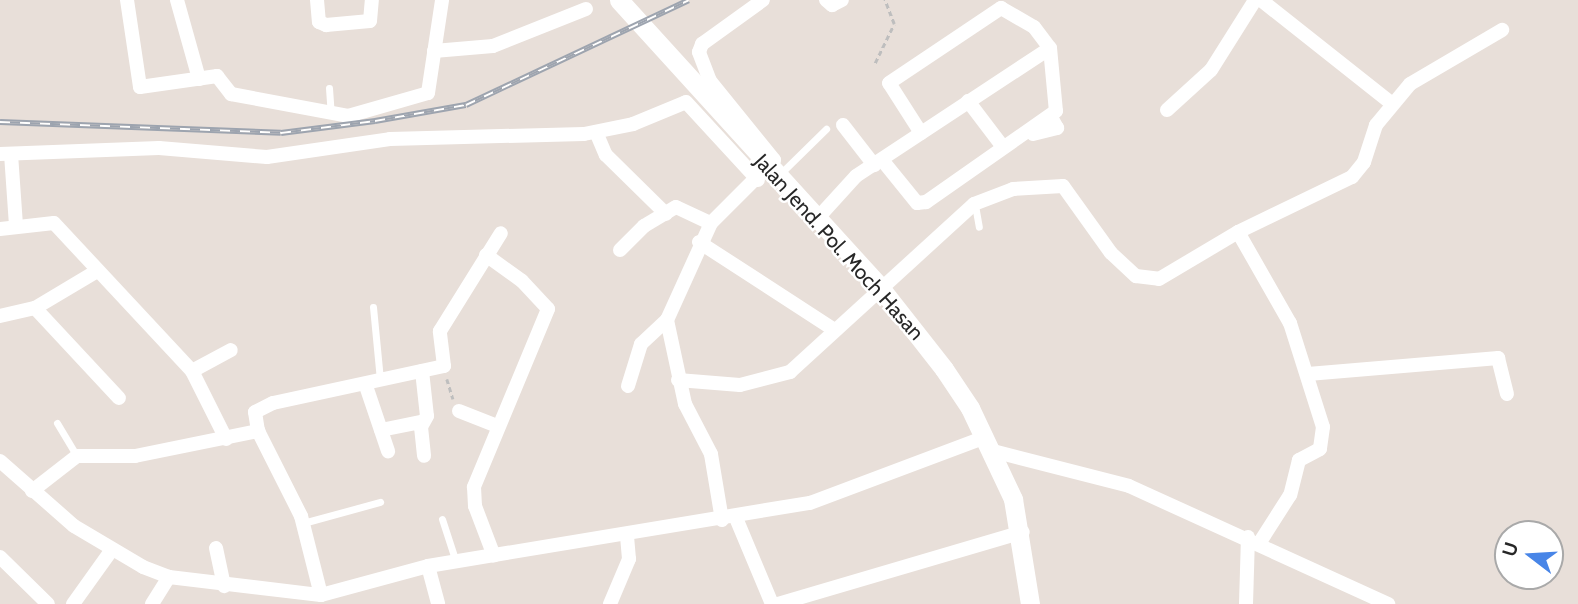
<!DOCTYPE html>
<style>
body{margin:0}
#map{position:relative;width:1578px;height:604px;overflow:hidden;background:#e8dfd9;font-family:Cabin,sans-serif}
div>[style]{position:absolute}
[style*='--x']{left:calc(var(--x)*1px);top:calc(var(--y)*1px);width:calc(var(--w)*1px);rotate:calc(var(--a)*1deg)}
.path>*{height:2.5px;margin-top:-1.25px;transform-origin:0;background:repeating-linear-gradient(90deg,#bebebe 0 5px,transparent 0 8.5px)}
.service>*{height:7px;margin:-3.5px;padding:0 3.5px;transform-origin:3.5px;border-radius:3.5px;background:#fff}
.minor>*{height:14px;margin:-7px;padding:0 7px;transform-origin:7px;border-radius:7px;background:#fff}
.secondary>*{height:19px;margin:-9.5px;padding:0 9.5px;transform-origin:9.5px;border-radius:9.5px;background:#fff}
.rail>*{height:6px;margin-top:-3px;transform-origin:0;background:repeating-linear-gradient(90deg,#fff 0 10px,#9da4af 0 20px);box-sizing:border-box;border-block:2px solid #9da4af}
span{translate:-50% -50%;white-space:nowrap;text-align:center;line-height:1.15;-webkit-text-stroke:5px #fff;paint-order:stroke}
.street-label{font-size:21px;color:#272727}
.north{position:absolute;left:1494px;top:520px;width:70px;height:70px;box-sizing:border-box;background:#fff;border:2px solid #a9a9a9;border-radius:50%;rotate:287deg;font-size:19px;font-weight:700;line-height:28px;text-align:center;color:#272727}
.north::after{content:'';display:block;margin:auto;width:24px;height:32px;background:#4885e7;clip-path:polygon(50% 0,100% 100%,50% 72%,0 100%)}
</style>
<div id="map">
<div class="path">
<div style="--x:875;--y:63;--w:43;--a:-64"></div>
<div style="--x:894;--y:24;--w:26;--a:-111"></div>
<div style="--x:447;--y:379;--w:21;--a:73"></div>
</div>
<div class="service">
<div style="--x:329;--y:88;--w:26;--a:86"></div>
<div style="--x:779;--y:175;--w:66;--a:-44.4"></div>
<div style="--x:975;--y:205;--w:22;--a:80"></div>
<div style="--x:373;--y:307;--w:73;--a:84.5"></div>
<div style="--x:57;--y:423;--w:39;--a:59"></div>
<div style="--x:442;--y:519;--w:45;--a:72"></div>
<div style="--x:303;--y:523;--w:80;--a:-15.3"></div>
</div>
<div class="minor">
<div style="--x:127;--y:0;--w:88;--a:81.5"></div>
<div style="--x:140;--y:87;--w:78;--a:-8.1"></div>
<div style="--x:217;--y:76;--w:23;--a:52"></div>
<div style="--x:231;--y:94;--w:119;--a:10.6"></div>
<div style="--x:348;--y:116;--w:83;--a:-16"></div>
<div style="--x:428;--y:93;--w:94;--a:-81.4"></div>
<div style="--x:177;--y:0;--w:82;--a:74.4"></div>
<div style="--x:317;--y:0;--w:22;--a:85"></div>
<div style="--x:319;--y:22;--w:8;--a:23"></div>
<div style="--x:326;--y:25;--w:44;--a:-5.2"></div>
<div style="--x:370;--y:21;--w:21;--a:-85"></div>
<div style="--x:826;--y:0;--w:8;--a:40"></div>
<div style="--x:832;--y:5;--w:11;--a:-27"></div>
<div style="--x:1261;--y:0;--w:166;--a:38.4"></div>
<div style="--x:434;--y:51;--w:59;--a:-4.8"></div>
<div style="--x:493;--y:46;--w:100;--a:-21.7"></div>
<div style="--x:968;--y:101;--w:58;--a:52.7"></div>
<div style="--x:1167;--y:110;--w:59;--a:-42.3"></div>
<div style="--x:1211;--y:70;--w:83;--a:-57.8"></div>
<div style="--x:843;--y:125;--w:51;--a:52.2"></div>
<div style="--x:596;--y:132;--w:25;--a:67"></div>
<div style="--x:606;--y:155;--w:84;--a:44.5"></div>
<div style="--x:921;--y:133;--w:59;--a:-122.6"></div>
<div style="--x:889;--y:83;--w:135;--a:-33.8"></div>
<div style="--x:1001;--y:8;--w:38;--a:30"></div>
<div style="--x:1034;--y:27;--w:26;--a:53"></div>
<div style="--x:1033;--y:134;--w:25;--a:-14"></div>
<div style="--x:1057;--y:128;--w:13;--a:-119"></div>
<div style="--x:0;--y:154;--w:159;--a:-2.2"></div>
<div style="--x:159;--y:148;--w:108;--a:4.8"></div>
<div style="--x:267;--y:157;--w:124;--a:-8.3"></div>
<div style="--x:390;--y:139;--w:194;--a:-1.5"></div>
<div style="--x:584;--y:134;--w:50;--a:-11.5"></div>
<div style="--x:633;--y:124;--w:57;--a:-22.5"></div>
<div style="--x:686;--y:102;--w:106;--a:47.3"></div>
<div style="--x:11;--y:154;--w:71;--a:86"></div>
<div style="--x:816;--y:220;--w:59;--a:-47.7"></div>
<div style="--x:856;--y:176;--w:232;--a:-33.4"></div>
<div style="--x:1050;--y:48;--w:63;--a:84.6"></div>
<div style="--x:1056;--y:111;--w:159;--a:145"></div>
<div style="--x:926;--y:202;--w:9;--a:174"></div>
<div style="--x:917;--y:203;--w:54;--a:-129"></div>
<div style="--x:0;--y:229;--w:54;--a:-6.3"></div>
<div style="--x:54;--y:223;--w:202;--a:47"></div>
<div style="--x:192;--y:371;--w:76;--a:63.4"></div>
<div style="--x:1238;--y:232;--w:105;--a:60.3"></div>
<div style="--x:1290;--y:323;--w:109;--a:72.4"></div>
<div style="--x:1323;--y:427;--w:22;--a:98"></div>
<div style="--x:1320;--y:449;--w:24;--a:152"></div>
<div style="--x:1299;--y:460;--w:36;--a:104"></div>
<div style="--x:1290;--y:495;--w:56;--a:122.6"></div>
<div style="--x:699;--y:242;--w:160;--a:33"></div>
<div style="--x:620;--y:250;--w:34;--a:-45"></div>
<div style="--x:644;--y:226;--w:37;--a:-31"></div>
<div style="--x:676;--y:207;--w:38;--a:25"></div>
<div style="--x:486;--y:255;--w:44;--a:35.8"></div>
<div style="--x:522;--y:281;--w:38;--a:47"></div>
<div style="--x:548;--y:309;--w:193;--a:112.6"></div>
<div style="--x:474;--y:487;--w:19;--a:87"></div>
<div style="--x:475;--y:506;--w:53;--a:69.2"></div>
<div style="--x:35;--y:308;--w:123;--a:47"></div>
<div style="--x:0;--y:316;--w:36;--a:-13"></div>
<div style="--x:35;--y:308;--w:72;--a:-30.8"></div>
<div style="--x:192;--y:371;--w:44;--a:-28.3"></div>
<div style="--x:422;--y:371;--w:45;--a:83.7"></div>
<div style="--x:427;--y:416;--w:13;--a:119"></div>
<div style="--x:421;--y:427;--w:29;--a:84"></div>
<div style="--x:1308;--y:374;--w:191;--a:-4.8"></div>
<div style="--x:1498;--y:358;--w:37;--a:76"></div>
<div style="--x:678;--y:380;--w:62;--a:4.6"></div>
<div style="--x:740;--y:385;--w:52;--a:-14.6"></div>
<div style="--x:790;--y:372;--w:249;--a:-42.4"></div>
<div style="--x:974;--y:204;--w:42;--a:-21"></div>
<div style="--x:1013;--y:189;--w:50;--a:-3.4"></div>
<div style="--x:1063;--y:186;--w:82;--a:54.4"></div>
<div style="--x:1111;--y:253;--w:34;--a:43"></div>
<div style="--x:1136;--y:276;--w:23;--a:7"></div>
<div style="--x:1159;--y:279;--w:92;--a:-30.7"></div>
<div style="--x:1238;--y:232;--w:127;--a:-25.8"></div>
<div style="--x:1352;--y:177;--w:19;--a:-51"></div>
<div style="--x:1364;--y:162;--w:39;--a:-72"></div>
<div style="--x:1376;--y:125;--w:53;--a:-50.3"></div>
<div style="--x:1410;--y:84;--w:107;--a:-30.4"></div>
<div style="--x:366;--y:386;--w:69;--a:71.3"></div>
<div style="--x:628;--y:386;--w:44;--a:-72.8"></div>
<div style="--x:641;--y:344;--w:35;--a:-43"></div>
<div style="--x:459;--y:411;--w:41;--a:21.5"></div>
<div style="--x:381;--y:430;--w:41;--a:-11.3"></div>
<div style="--x:993;--y:451;--w:140;--a:14.4"></div>
<div style="--x:1129;--y:486;--w:285;--a:24.5"></div>
<div style="--x:0;--y:461;--w:98;--a:41.3"></div>
<div style="--x:74;--y:526;--w:80;--a:30.7"></div>
<div style="--x:143;--y:567;--w:28;--a:21"></div>
<div style="--x:169;--y:577;--w:153;--a:6.8"></div>
<div style="--x:321;--y:595;--w:111;--a:-15.2"></div>
<div style="--x:428;--y:566;--w:387;--a:-9.4"></div>
<div style="--x:810;--y:503;--w:188;--a:-20.6"></div>
<div style="--x:32;--y:491;--w:57;--a:-37.9"></div>
<div style="--x:77;--y:456;--w:58;--a:0"></div>
<div style="--x:135;--y:456;--w:126;--a:-11.5"></div>
<div style="--x:736;--y:518;--w:93;--a:67.3"></div>
<div style="--x:722;--y:520;--w:67;--a:-99.5"></div>
<div style="--x:711;--y:454;--w:56;--a:-117.5"></div>
<div style="--x:685;--y:404;--w:86;--a:-102.1"></div>
<div style="--x:667;--y:320;--w:107;--a:-65.6"></div>
<div style="--x:711;--y:223;--w:89;--a:-45"></div>
<div style="--x:774;--y:160;--w:102;--a:-129"></div>
<div style="--x:710;--y:81;--w:31;--a:-111"></div>
<div style="--x:699;--y:52;--w:9;--a:-69"></div>
<div style="--x:702;--y:44;--w:75;--a:-35.8"></div>
<div style="--x:216;--y:548;--w:39;--a:78"></div>
<div style="--x:0;--y:557;--w:67;--a:44.4"></div>
<div style="--x:428;--y:566;--w:39;--a:75"></div>
<div style="--x:321;--y:595;--w:81;--a:-104.2"></div>
<div style="--x:301;--y:516;--w:95;--a:-116.8"></div>
<div style="--x:258;--y:431;--w:19;--a:-99"></div>
<div style="--x:255;--y:412;--w:20;--a:-27"></div>
<div style="--x:273;--y:403;--w:175;--a:-12.2"></div>
<div style="--x:444;--y:366;--w:35;--a:-97"></div>
<div style="--x:440;--y:331;--w:115;--a:-58.1"></div>
<div style="--x:73;--y:604;--w:65;--a:-54.4"></div>
<div style="--x:152;--y:604;--w:32;--a:-58"></div>
<div style="--x:610;--y:604;--w:49;--a:-67.1"></div>
<div style="--x:629;--y:559;--w:25;--a:-95"></div>
<div style="--x:778;--y:604;--w:255;--a:-16.4"></div>
<div style="--x:1246;--y:604;--w:67;--a:-88.3"></div>
</div>
<div class="secondary">
<div style="--x:619;--y:0;--w:387;--a:47.7"></div>
<div style="--x:879;--y:286;--w:105;--a:51.9"></div>
<div style="--x:944;--y:369;--w:47;--a:56.3"></div>
<div style="--x:970;--y:408;--w:101;--a:64.7"></div>
<div style="--x:1013;--y:499;--w:106;--a:80.8"></div>
</div>
<div class="rail">
<div style="--x:0;--y:122;--w:281;--a:2.2"></div>
<div style="--x:281;--y:133;--w:95;--a:-7.3"></div>
<div style="--x:375;--y:121;--w:92;--a:-10"></div>
<div style="--x:466;--y:105;--w:246;--a:-25.2"></div>
</div>
<div class="street-label">
<span style="left:839px;top:247px;rotate:48deg">Jalan Jend. Pol. Moch Hasan</span>
</div>
<div class="north">U</div>
</div>
